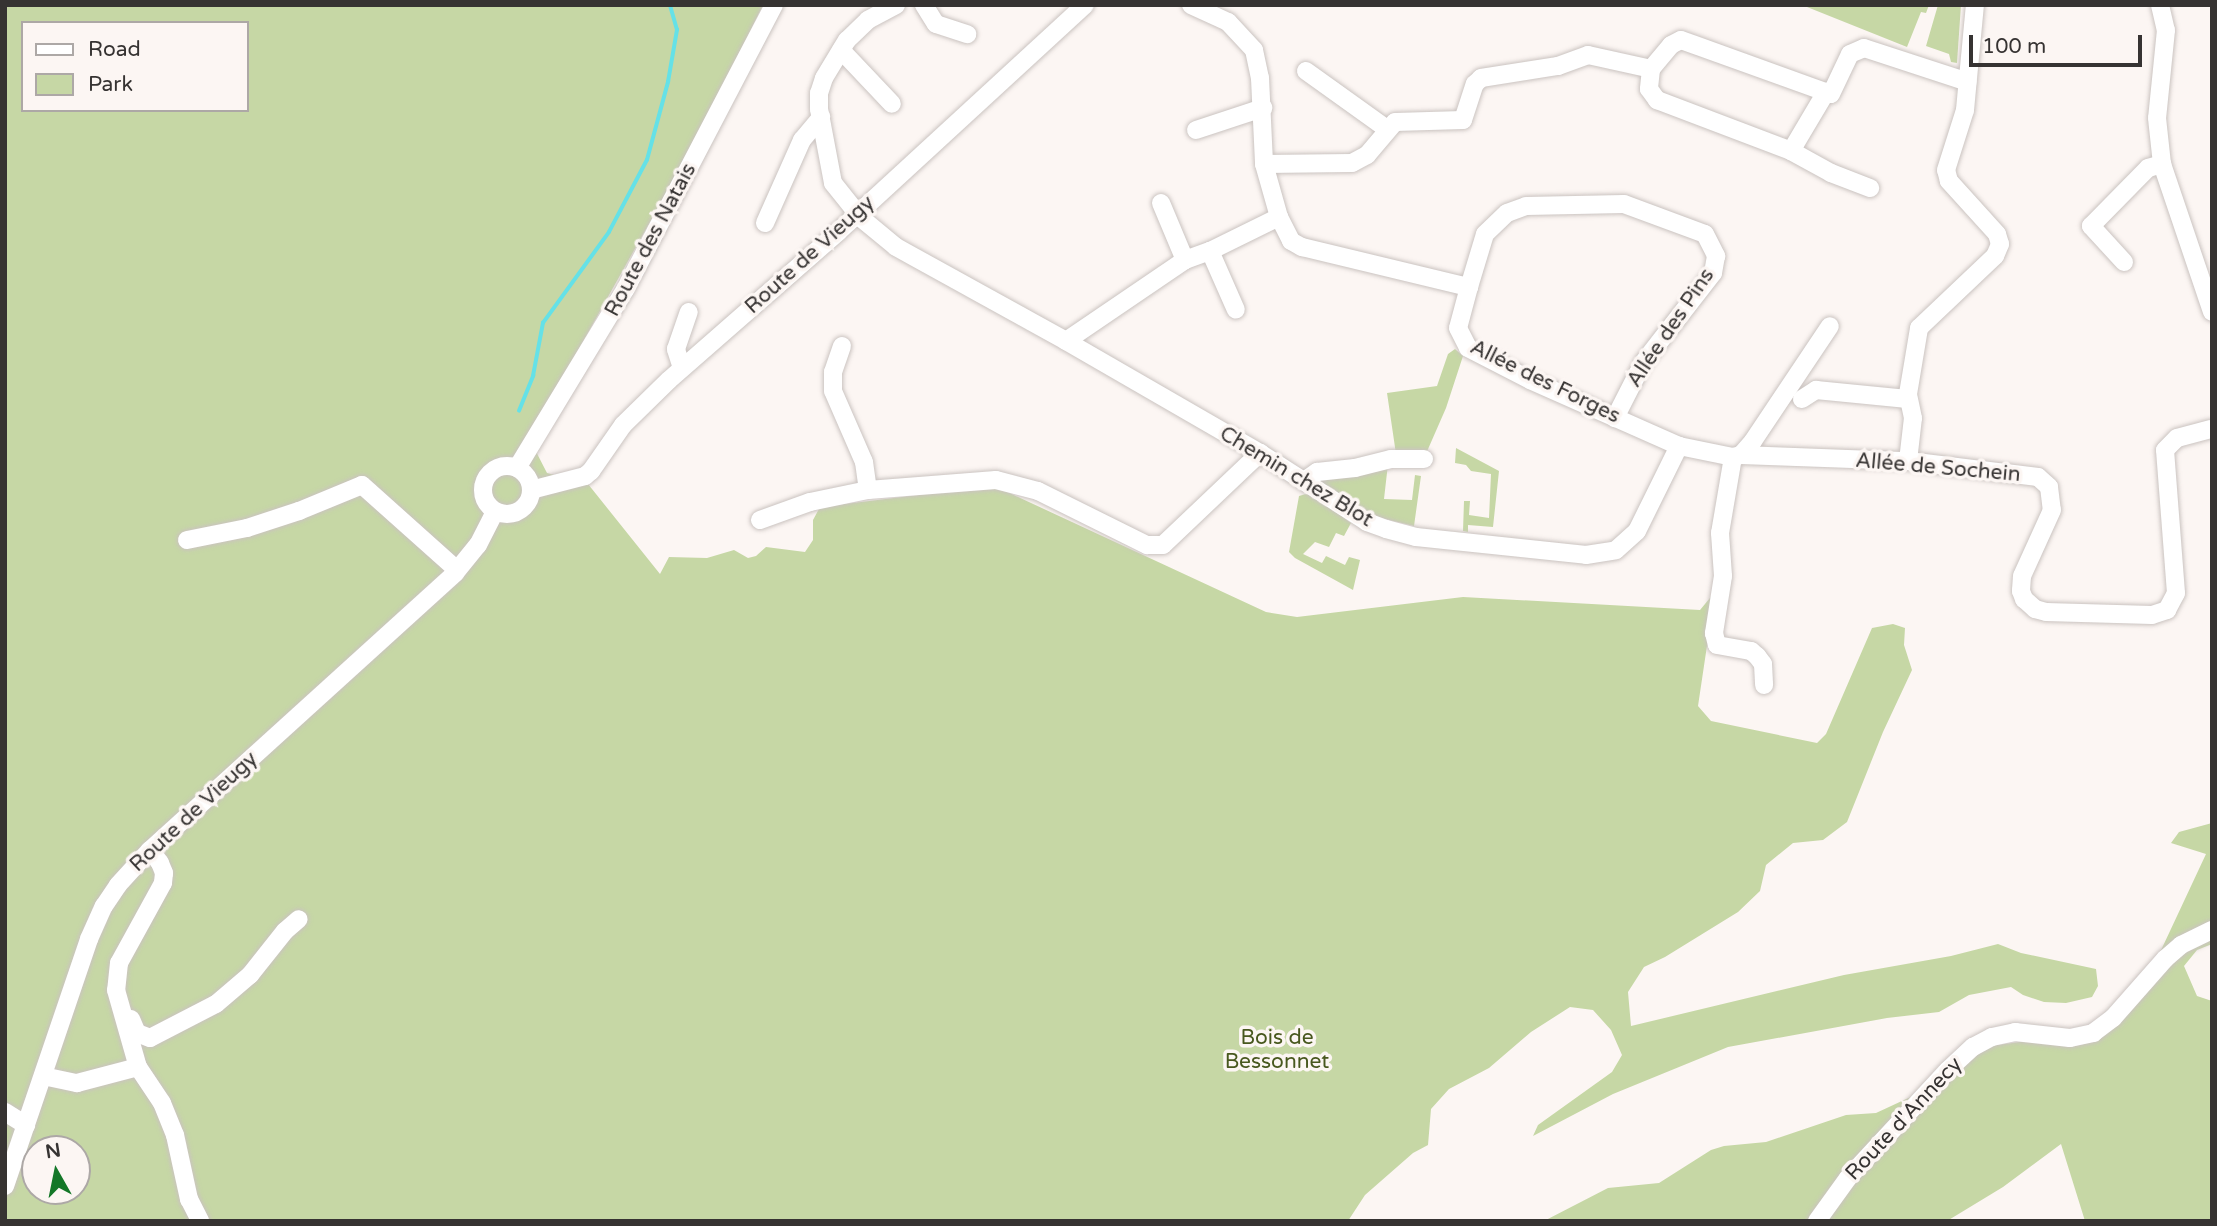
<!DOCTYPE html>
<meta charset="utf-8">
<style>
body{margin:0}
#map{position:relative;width:2217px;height:1226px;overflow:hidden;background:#fcf6f3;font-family:"Varela Round",sans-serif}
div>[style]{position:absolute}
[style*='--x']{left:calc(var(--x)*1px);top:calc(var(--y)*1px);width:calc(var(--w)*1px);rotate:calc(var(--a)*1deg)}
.green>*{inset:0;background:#c6d7a5}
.stream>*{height:3.5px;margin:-1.75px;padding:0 1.75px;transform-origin:1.75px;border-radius:1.75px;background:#65e1e7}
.roads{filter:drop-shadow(0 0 2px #cac3c0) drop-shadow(0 0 2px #cac3c0)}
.minor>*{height:18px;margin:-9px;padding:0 9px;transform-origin:9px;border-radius:9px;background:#fff}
.minor>.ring{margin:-9px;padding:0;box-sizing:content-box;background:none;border:18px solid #fff;border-radius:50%}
span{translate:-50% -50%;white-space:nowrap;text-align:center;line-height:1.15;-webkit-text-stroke:7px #fcf6f3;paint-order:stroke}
.street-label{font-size:21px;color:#363332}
.park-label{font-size:21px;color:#48581e}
.frame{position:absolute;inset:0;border:7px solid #363332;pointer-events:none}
.legend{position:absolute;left:21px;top:21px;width:228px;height:91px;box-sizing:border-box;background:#fcf6f3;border:2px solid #ada8a6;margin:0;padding:9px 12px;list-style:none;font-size:21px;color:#363332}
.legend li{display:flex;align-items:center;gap:14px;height:35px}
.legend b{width:35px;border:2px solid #ada8a6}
.north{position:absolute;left:21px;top:1135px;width:70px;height:70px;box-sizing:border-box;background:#fcf6f3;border:2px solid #ada8a6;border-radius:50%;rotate:351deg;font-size:19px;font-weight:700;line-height:28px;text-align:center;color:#363332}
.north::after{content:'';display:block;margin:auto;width:24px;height:32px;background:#147728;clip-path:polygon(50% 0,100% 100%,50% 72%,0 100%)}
.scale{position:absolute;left:1969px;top:35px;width:173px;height:32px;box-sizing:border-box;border:4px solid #363332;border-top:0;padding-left:9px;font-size:21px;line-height:24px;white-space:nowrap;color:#363332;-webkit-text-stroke:5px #fcf6f3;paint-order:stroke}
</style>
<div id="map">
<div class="green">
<div style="clip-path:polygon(evenodd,5px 5px,763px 5px,697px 138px,529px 438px,547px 473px,588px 484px,660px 574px,669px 557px,707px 558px,734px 550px,748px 558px,756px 556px,766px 547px,805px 552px,813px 540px,813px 520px,820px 507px,984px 487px,1003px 490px,1266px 612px,1297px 617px,1463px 597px,1700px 610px,1715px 592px,1698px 706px,1711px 721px,1817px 743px,1826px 734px,1872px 628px,1893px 624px,1905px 628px,1904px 645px,1912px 670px,1883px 732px,1847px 822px,1823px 840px,1793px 843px,1766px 865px,1760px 891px,1738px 912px,1665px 957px,1644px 967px,1628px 992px,1631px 1026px,1844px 975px,1951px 956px,1998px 944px,2021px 953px,2096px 969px,2098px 986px,2092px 997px,2066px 1003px,2044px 1002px,2023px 995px,2011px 987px,1969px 995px,1939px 1012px,1887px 1018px,1728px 1047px,1613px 1094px,1533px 1136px,1538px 1125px,1612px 1072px,1622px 1055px,1611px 1030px,1593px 1010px,1570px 1007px,1531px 1032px,1489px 1068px,1449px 1089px,1431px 1109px,1428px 1145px,1413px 1153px,1365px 1195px,1348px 1221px,5px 1221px,5px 5px,23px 23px,247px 23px,247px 110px,23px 110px,23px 23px,5px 5px,35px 1149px,77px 1149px,77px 1191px,35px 1191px,35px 1149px)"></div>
<div style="clip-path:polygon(1802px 5px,1929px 5px,1926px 13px,1921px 12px,1907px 47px)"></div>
<div style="clip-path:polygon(1938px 5px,1961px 5px,1957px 63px,1951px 62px,1949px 54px,1926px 46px)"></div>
<div style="clip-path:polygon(1455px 349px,1463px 356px,1446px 408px,1425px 456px,1396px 454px,1387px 393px,1437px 386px,1448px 354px)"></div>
<div style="clip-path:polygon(1456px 448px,1499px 471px,1493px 527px,1468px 525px,1468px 532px,1463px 531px,1464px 501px,1470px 501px,1469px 515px,1489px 518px,1491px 474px,1471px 471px,1466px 465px,1455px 463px)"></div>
<div style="clip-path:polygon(1388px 464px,1384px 499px,1412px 500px,1415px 475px,1421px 476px,1414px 526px,1373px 516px,1317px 480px)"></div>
<div style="clip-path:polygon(1309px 493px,1351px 523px,1344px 536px,1336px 533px,1329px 547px,1315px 542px,1303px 554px,1322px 563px,1326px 556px,1345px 565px,1349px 557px,1360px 560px,1353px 590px,1295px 558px,1289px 552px,1299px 496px)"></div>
<div style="clip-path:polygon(2212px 823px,2212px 944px,2197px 950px,2184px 966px,2197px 996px,2212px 1001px,2212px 1221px,2085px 1221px,2061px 1144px,2003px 1187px,1947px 1221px,1544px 1221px,1608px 1188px,1659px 1183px,1711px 1150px,1724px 1146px,1766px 1142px,1846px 1115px,1876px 1113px,1945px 1081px,1972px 1057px,1990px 1046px,2027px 1041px,2072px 1047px,2091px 1042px,2134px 1008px,2206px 854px,2171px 843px,2179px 832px)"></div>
</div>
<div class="stream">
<div style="--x:519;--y:411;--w:38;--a:-68"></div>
<div style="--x:533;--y:376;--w:54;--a:-79.3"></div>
<div style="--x:543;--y:323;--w:112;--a:-54"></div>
<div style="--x:609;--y:232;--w:81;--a:-62.2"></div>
<div style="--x:647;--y:160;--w:81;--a:-74.9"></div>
<div style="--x:668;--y:82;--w:53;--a:-80.2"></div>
<div style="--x:677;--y:30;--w:26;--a:-106"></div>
</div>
<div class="roads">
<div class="minor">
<div style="--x:896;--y:5;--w:32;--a:152"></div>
<div style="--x:868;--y:20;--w:29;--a:136"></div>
<div style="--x:847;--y:40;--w:44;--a:121.2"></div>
<div style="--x:824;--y:78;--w:16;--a:108"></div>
<div style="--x:819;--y:93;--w:16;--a:90"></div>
<div style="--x:819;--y:109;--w:75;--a:79.3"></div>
<div style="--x:833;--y:183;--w:45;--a:51.3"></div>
<div style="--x:861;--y:218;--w:45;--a:39.6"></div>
<div style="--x:896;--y:247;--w:194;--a:28.9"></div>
<div style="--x:1066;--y:341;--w:224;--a:30"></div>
<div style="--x:1260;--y:453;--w:127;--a:32.8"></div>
<div style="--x:1367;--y:522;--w:20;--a:20"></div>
<div style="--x:1386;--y:529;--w:31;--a:15"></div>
<div style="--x:1416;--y:537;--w:171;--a:6"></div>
<div style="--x:1586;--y:555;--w:30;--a:-9"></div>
<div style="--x:1616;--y:550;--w:28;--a:-42"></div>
<div style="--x:1637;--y:531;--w:95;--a:-63.7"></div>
<div style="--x:1679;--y:446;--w:55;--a:11.5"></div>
<div style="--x:1733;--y:457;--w:8;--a:-14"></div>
<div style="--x:1741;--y:455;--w:18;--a:-49"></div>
<div style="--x:1753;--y:441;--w:138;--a:-56.2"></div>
<div style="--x:924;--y:5;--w:22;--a:58"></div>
<div style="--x:936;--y:24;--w:33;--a:18"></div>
<div style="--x:1191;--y:5;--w:41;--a:24.7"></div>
<div style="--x:1228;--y:22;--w:38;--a:47"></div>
<div style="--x:1254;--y:50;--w:29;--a:78"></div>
<div style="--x:1260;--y:78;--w:86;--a:87.3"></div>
<div style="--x:1264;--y:164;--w:55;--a:74.2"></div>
<div style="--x:1279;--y:217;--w:27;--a:63"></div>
<div style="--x:1291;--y:241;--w:13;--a:29"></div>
<div style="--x:1302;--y:247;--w:172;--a:13.5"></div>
<div style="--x:1469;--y:287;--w:42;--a:105"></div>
<div style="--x:1458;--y:328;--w:22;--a:63"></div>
<div style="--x:1468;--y:348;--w:70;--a:27.3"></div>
<div style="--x:1530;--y:380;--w:163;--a:23.9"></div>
<div style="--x:2160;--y:5;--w:26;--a:77"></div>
<div style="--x:2166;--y:30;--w:88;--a:95.8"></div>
<div style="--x:2157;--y:118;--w:46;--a:83.8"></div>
<div style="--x:2162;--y:164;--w:156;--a:71.3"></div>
<div style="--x:841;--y:50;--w:74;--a:46.6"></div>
<div style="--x:1651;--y:69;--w:20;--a:96"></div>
<div style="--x:1649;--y:89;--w:14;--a:54"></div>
<div style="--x:1657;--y:100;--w:143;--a:20.8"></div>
<div style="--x:1791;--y:151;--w:46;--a:28.8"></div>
<div style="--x:1831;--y:173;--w:42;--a:21"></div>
<div style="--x:1306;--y:71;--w:100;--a:35.6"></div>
<div style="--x:1196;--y:130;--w:71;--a:-18.2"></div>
<div style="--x:1791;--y:151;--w:69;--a:-59.3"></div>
<div style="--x:1264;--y:164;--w:88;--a:-0.7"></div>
<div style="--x:1352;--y:163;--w:17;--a:-28"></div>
<div style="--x:1367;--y:155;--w:43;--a:-49.7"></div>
<div style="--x:1395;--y:122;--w:68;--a:-1.7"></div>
<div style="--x:1463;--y:120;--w:38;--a:-72"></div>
<div style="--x:1475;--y:84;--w:8;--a:-45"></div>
<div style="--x:1481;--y:78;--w:78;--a:-8.9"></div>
<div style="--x:1558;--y:66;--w:32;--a:-20"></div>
<div style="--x:1588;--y:55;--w:65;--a:12.5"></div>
<div style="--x:1651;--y:69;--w:31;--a:-50"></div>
<div style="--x:1671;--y:45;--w:11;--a:-27"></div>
<div style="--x:1681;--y:40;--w:159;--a:19.8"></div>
<div style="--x:1831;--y:94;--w:44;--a:-64.6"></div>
<div style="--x:1850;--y:54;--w:15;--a:-23"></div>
<div style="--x:1864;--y:48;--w:109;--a:18.1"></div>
<div style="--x:1161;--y:203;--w:62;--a:67.2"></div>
<div style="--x:765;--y:223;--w:91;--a:-66"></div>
<div style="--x:802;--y:140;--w:30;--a:-50"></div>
<div style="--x:1210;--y:251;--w:64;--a:66.2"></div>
<div style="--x:2124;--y:262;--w:49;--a:-132.5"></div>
<div style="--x:2091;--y:226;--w:81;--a:-45.5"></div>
<div style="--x:2148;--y:168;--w:15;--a:-16"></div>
<div style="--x:1469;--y:287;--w:55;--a:-73.2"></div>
<div style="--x:1485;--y:234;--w:30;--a:-44"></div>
<div style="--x:1507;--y:213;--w:20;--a:-20"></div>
<div style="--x:1526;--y:206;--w:98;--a:-1.2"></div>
<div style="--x:1624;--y:204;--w:86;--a:20.3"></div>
<div style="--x:1705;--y:234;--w:25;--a:63"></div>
<div style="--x:1716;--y:256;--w:17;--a:100"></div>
<div style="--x:1713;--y:273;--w:114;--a:127.9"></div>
<div style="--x:1643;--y:363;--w:62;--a:117"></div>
<div style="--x:1066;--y:341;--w:144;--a:-34.2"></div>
<div style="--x:1185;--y:260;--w:27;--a:-20"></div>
<div style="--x:1210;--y:251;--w:77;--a:-26.2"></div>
<div style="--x:842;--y:346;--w:28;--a:109"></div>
<div style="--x:833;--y:372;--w:19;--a:90"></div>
<div style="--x:833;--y:391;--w:77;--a:66.4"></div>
<div style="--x:864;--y:462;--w:28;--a:82"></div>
<div style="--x:682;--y:368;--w:20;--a:-108"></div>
<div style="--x:676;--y:349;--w:39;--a:-71"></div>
<div style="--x:1802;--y:399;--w:17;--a:-33"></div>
<div style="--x:1816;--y:390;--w:92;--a:5.6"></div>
<div style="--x:1741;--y:455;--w:167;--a:2.1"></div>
<div style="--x:1908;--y:461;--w:131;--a:7"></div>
<div style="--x:2038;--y:477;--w:15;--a:42"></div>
<div style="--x:2049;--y:487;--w:23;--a:83"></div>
<div style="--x:2052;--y:510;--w:72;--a:114.4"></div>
<div style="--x:2022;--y:576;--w:15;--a:94"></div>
<div style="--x:2021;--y:591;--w:9;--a:69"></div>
<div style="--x:2024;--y:599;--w:15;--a:42"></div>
<div style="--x:2035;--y:609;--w:11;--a:15"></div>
<div style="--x:2046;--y:612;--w:106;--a:1.6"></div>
<div style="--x:2152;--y:615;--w:16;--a:-18"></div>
<div style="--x:2167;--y:610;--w:19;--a:-62"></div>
<div style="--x:2176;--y:593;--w:143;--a:-94.4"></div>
<div style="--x:2165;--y:450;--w:17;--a:-45"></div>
<div style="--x:2177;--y:438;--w:35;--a:-15"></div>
<div style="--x:1733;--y:457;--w:77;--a:99.7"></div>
<div style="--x:1720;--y:533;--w:43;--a:86"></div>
<div style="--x:1723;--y:576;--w:58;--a:99"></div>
<div style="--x:1714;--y:633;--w:12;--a:76"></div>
<div style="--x:1717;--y:645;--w:35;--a:10"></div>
<div style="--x:1751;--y:651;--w:8;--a:40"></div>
<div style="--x:1757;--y:656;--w:10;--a:53"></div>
<div style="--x:1763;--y:664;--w:21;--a:87"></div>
<div style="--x:1908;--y:461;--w:43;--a:-83.4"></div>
<div style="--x:1913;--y:418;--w:25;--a:-102"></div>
<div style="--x:1908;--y:394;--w:67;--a:-80.5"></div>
<div style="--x:1919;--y:328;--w:105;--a:-43.5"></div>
<div style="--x:1995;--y:256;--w:13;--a:-67"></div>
<div style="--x:2000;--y:244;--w:10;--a:-107"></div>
<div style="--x:1997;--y:234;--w:72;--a:-132.2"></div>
<div style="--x:1949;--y:181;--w:11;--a:-105"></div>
<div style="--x:1946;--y:170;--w:63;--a:-72.4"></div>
<div style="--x:1965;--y:110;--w:105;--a:-84.6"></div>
<div class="ring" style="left:483px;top:466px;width:30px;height:30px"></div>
<div style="--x:517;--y:468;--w:208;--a:-58.8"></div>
<div style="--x:625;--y:290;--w:322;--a:-62.4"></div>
<div style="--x:1304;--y:481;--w:16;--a:-35"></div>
<div style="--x:1317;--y:472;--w:38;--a:-6"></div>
<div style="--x:1355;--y:468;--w:37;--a:-14"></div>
<div style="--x:1391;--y:459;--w:33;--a:0"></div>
<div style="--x:531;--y:490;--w:56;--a:-14.5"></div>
<div style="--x:585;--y:476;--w:8;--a:-40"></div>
<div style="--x:591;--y:471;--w:56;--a:-55.2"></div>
<div style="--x:623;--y:425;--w:64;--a:-44.4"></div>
<div style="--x:669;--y:380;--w:226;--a:-41.2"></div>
<div style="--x:839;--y:231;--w:334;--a:-42.6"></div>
<div style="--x:760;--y:520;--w:53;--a:-19.8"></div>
<div style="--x:810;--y:502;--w:59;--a:-11.7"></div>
<div style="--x:868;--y:490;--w:128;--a:-4.5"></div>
<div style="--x:996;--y:480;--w:43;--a:14.7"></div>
<div style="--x:1038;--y:491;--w:122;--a:26.4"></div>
<div style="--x:1147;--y:545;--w:16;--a:0"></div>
<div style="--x:1163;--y:545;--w:134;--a:-43.5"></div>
<div style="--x:187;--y:540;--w:61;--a:-11.3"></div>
<div style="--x:247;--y:528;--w:55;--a:-18.1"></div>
<div style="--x:299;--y:511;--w:68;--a:-22.4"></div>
<div style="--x:362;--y:485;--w:127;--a:41.8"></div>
<div style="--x:150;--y:850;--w:16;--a:52"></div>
<div style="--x:160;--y:863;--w:11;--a:68"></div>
<div style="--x:164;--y:873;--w:10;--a:96"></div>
<div style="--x:163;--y:883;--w:91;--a:118.8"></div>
<div style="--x:119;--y:963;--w:27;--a:96"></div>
<div style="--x:116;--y:990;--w:80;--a:74.1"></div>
<div style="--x:138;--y:1067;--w:43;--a:56.3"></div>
<div style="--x:162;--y:1103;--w:35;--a:68"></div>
<div style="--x:175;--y:1135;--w:66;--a:77.7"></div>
<div style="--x:189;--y:1199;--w:25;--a:63"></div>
<div style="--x:131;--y:1019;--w:15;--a:67"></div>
<div style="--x:137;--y:1033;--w:14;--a:21"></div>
<div style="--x:150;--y:1038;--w:74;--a:-27.3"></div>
<div style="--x:216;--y:1004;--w:45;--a:-40.5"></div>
<div style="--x:250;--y:975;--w:56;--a:-51.5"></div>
<div style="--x:285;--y:931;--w:18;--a:-41"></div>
<div style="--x:43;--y:1076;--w:35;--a:12"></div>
<div style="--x:77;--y:1083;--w:63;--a:-14.7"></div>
<div style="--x:5;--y:1112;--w:25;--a:32"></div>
<div style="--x:5;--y:1186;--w:261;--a:-71.2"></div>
<div style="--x:89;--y:939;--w:36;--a:-66"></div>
<div style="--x:104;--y:906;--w:25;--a:-56"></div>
<div style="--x:118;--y:885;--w:47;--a:-47.6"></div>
<div style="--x:150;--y:850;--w:412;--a:-42.2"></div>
<div style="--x:455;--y:573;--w:36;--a:-51"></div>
<div style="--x:478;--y:545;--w:37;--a:-63"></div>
<div style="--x:1817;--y:1221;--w:53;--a:-54.2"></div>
<div style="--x:1848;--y:1178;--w:147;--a:-47.2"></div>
<div style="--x:1948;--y:1070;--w:34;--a:-43"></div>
<div style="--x:1973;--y:1047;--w:21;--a:-28"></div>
<div style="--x:1992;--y:1037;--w:24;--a:-12"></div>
<div style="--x:2015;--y:1032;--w:55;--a:6.2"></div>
<div style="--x:2070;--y:1038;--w:24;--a:-12"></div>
<div style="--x:2093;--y:1033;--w:25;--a:-37"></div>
<div style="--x:2113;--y:1018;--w:79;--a:-48.6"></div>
<div style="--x:2165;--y:959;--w:21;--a:-41"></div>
<div style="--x:2181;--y:945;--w:34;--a:-26"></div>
</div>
</div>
<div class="street-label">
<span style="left:651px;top:240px;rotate:-62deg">Route des Natais</span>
<span style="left:810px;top:255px;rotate:-42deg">Route de Vieugy</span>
<span style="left:1671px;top:328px;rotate:-56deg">Allée des Pins</span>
<span style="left:1545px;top:382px;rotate:26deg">Allée des Forges</span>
<span style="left:1938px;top:468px;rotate:5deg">Allée de Sochein</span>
<span style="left:1296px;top:477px;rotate:31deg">Chemin chez Blot</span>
<span style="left:194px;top:812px;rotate:-43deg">Route de Vieugy</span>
<span style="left:1904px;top:1119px;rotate:-47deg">Route d'Annecy</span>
</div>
<div class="park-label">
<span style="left:1277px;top:1050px">Bois de<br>Bessonnet</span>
</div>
<div class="frame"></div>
<ul class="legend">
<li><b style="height:9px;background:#fff"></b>Road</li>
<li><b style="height:19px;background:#c6d7a5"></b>Park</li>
</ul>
<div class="north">N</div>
<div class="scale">100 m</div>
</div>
